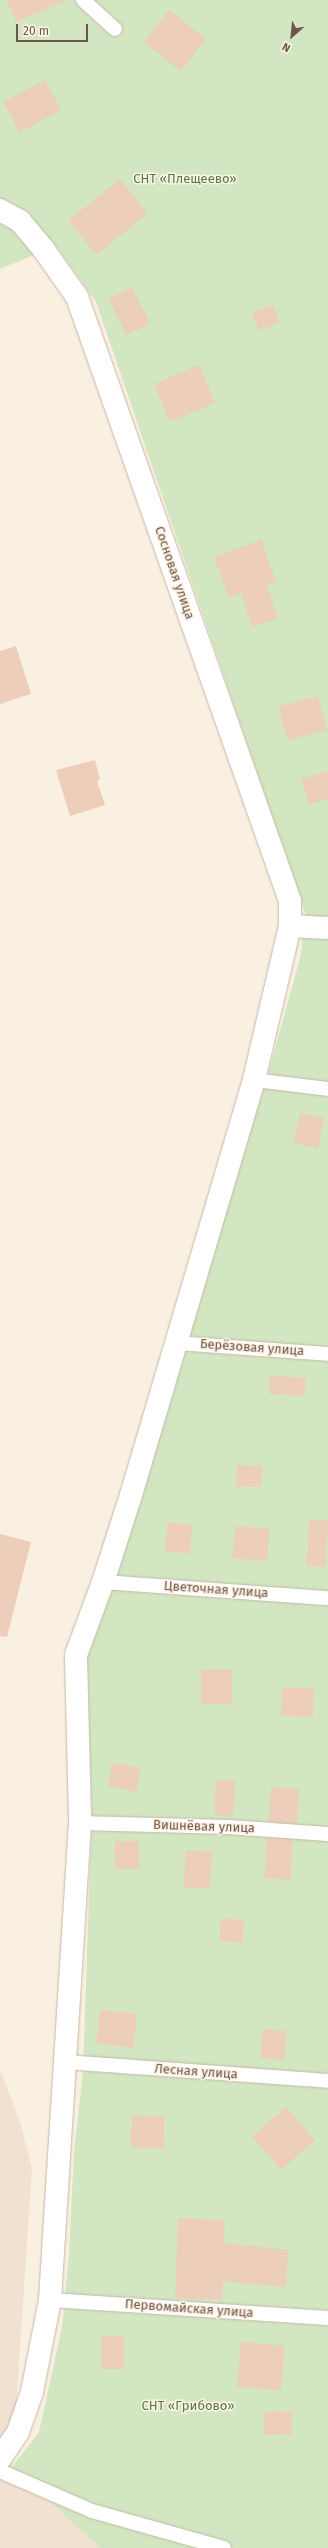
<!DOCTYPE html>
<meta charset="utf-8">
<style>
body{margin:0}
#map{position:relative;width:328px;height:2548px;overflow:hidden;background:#faf0e1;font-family:"Fira Sans",sans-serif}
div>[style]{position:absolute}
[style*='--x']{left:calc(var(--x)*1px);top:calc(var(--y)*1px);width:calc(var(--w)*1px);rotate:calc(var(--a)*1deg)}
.residential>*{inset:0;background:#f1e1d0}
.green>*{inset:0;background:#d1e6c1}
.building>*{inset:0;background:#edceba;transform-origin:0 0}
.roads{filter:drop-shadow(0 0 1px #c9b7a9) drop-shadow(0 0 1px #c9b7a9)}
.service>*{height:14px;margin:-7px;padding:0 7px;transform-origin:7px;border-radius:7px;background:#fff}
.minor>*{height:22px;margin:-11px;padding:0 11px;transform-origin:11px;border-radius:11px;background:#fff}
span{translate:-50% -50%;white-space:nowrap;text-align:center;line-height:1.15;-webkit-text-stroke:3px #fdf4e6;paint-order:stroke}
.park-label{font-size:13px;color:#567a46}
.street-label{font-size:13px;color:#6f564a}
.north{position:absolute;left:272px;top:16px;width:40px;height:40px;-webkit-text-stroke:3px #fdf4e6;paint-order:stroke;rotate:207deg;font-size:11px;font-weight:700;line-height:16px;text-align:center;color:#6f564a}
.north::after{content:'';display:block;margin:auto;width:14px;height:18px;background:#6f564a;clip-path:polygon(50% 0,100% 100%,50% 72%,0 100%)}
.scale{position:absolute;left:16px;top:24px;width:72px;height:18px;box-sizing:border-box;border:2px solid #6f564a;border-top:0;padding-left:5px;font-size:12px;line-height:14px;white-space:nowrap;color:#6f564a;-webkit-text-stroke:3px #fdf4e6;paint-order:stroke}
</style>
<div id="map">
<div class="residential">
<div style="clip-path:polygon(0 2069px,21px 2125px,32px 2169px,12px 2467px,100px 2548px,0 2548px)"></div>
</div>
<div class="green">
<div style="clip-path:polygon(0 0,328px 0,328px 2548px,100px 2548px,12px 2467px,39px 2432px,62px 2327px,69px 2254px,74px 2152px,83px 2071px,92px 1809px,86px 1657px,269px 1071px,301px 954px,305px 913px,96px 302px,56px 246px,0 269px)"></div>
</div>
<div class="building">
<div style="clip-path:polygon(7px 0,67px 0,16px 22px)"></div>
<div style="left:169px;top:10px;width:47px;height:41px;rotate:38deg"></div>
<div style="left:45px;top:80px;width:34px;height:47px;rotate:62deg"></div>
<div style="left:120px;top:179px;width:44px;height:66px;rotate:51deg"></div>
<div style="left:132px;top:287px;width:41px;height:26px;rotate:64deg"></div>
<div style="left:273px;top:305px;width:19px;height:22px;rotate:69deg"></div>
<div style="left:199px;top:365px;width:41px;height:49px;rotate:67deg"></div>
<div style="clip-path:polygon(261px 540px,276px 581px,267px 584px,278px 619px,252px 627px,241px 593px,229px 598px,214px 557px)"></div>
<div style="clip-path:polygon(16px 646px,31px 694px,0 704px,0 651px)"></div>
<div style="left:318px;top:696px;width:35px;height:41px;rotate:75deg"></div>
<div style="clip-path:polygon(95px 760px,100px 780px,97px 781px,105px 805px,70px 816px,56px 770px)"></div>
<div style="clip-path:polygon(328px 771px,328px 799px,309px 804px,301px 779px)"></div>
<div style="left:300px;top:1113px;width:25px;height:31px;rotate:12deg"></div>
<div style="left:270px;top:1376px;width:36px;height:18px;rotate:3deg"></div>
<div style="left:237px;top:1465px;width:25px;height:21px;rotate:2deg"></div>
<div style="left:309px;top:1520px;width:19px;height:46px;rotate:3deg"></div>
<div style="left:168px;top:1522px;width:25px;height:29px;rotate:7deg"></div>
<div style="left:235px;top:1526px;width:35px;height:32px;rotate:5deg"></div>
<div style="clip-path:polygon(0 1534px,31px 1542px,7px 1637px,0 1636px)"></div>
<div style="left:201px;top:1670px;width:31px;height:34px"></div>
<div style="left:282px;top:1687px;width:32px;height:29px;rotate:2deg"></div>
<div style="left:112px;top:1763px;width:29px;height:24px;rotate:10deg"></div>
<div style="left:216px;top:1780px;width:19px;height:35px;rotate:3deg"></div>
<div style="left:271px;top:1787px;width:28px;height:34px;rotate:4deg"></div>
<div style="left:267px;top:1838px;width:26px;height:40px;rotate:4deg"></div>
<div style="left:115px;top:1841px;width:24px;height:28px"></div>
<div style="left:186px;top:1850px;width:26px;height:37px;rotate:4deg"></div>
<div style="left:221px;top:1918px;width:23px;height:23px;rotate:5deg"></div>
<div style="left:100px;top:2010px;width:37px;height:34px;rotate:6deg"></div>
<div style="left:263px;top:2029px;width:24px;height:29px;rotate:5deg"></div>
<div style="left:286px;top:2107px;width:44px;height:45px;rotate:49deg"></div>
<div style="left:132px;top:2115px;width:33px;height:32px;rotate:3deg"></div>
<div style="clip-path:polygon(178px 2218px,225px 2220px,224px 2243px,289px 2250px,285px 2287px,223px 2281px,222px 2300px,175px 2298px)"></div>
<div style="left:102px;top:2336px;width:22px;height:33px"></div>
<div style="left:241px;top:2342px;width:44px;height:45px;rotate:5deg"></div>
<div style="left:265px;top:2411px;width:27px;height:23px;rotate:2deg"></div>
</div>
<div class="roads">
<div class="service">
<div style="--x:83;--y:0;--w:43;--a:42.2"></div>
<div style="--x:254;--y:1080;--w:75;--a:6.9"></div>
<div style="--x:176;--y:1343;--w:152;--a:4.1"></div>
<div style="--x:103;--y:1582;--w:226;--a:4.1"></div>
<div style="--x:80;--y:1823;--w:149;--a:1.5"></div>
<div style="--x:229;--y:1827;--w:99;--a:4"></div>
<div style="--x:65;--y:2062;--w:264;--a:4.1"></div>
<div style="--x:50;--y:2300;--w:279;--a:3.7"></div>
<div style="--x:0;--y:2471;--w:100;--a:23.5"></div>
<div style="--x:92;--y:2511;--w:137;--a:15.7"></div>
</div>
<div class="minor">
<div style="--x:0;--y:210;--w:23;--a:29"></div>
<div style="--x:20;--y:221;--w:38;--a:50"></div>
<div style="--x:44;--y:250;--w:57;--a:54.9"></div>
<div style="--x:77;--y:297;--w:640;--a:70.57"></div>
<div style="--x:290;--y:901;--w:25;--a:90"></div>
<div style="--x:290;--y:926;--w:158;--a:103.2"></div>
<div style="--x:254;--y:1080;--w:433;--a:106.5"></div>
<div style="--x:131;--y:1495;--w:91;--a:107.8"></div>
<div style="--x:103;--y:1582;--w:78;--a:110.3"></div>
<div style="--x:76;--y:1655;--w:168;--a:88.6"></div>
<div style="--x:80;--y:1823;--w:478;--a:93.6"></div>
<div style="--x:50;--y:2300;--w:94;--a:101.1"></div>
<div style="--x:32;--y:2392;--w:42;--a:109.3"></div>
<div style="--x:18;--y:2432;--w:32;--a:124"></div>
<div style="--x:290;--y:926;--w:38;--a:3"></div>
</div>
</div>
<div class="park-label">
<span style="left:185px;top:179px">СНТ «Плещеево»</span>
<span style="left:188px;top:2406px">СНТ «Грибово»</span>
</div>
<div class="street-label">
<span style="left:174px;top:573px;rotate:71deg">Сосновая улица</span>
<span style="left:252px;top:1348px;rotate:4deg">Берёзовая улица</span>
<span style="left:216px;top:1590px;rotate:4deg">Цветочная улица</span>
<span style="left:204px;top:1827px;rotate:2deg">Вишнёвая улица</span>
<span style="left:196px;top:2072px;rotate:4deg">Лесная улица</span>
<span style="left:189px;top:2309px;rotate:4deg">Первомайская улица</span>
</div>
<div class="north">N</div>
<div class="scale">20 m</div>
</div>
